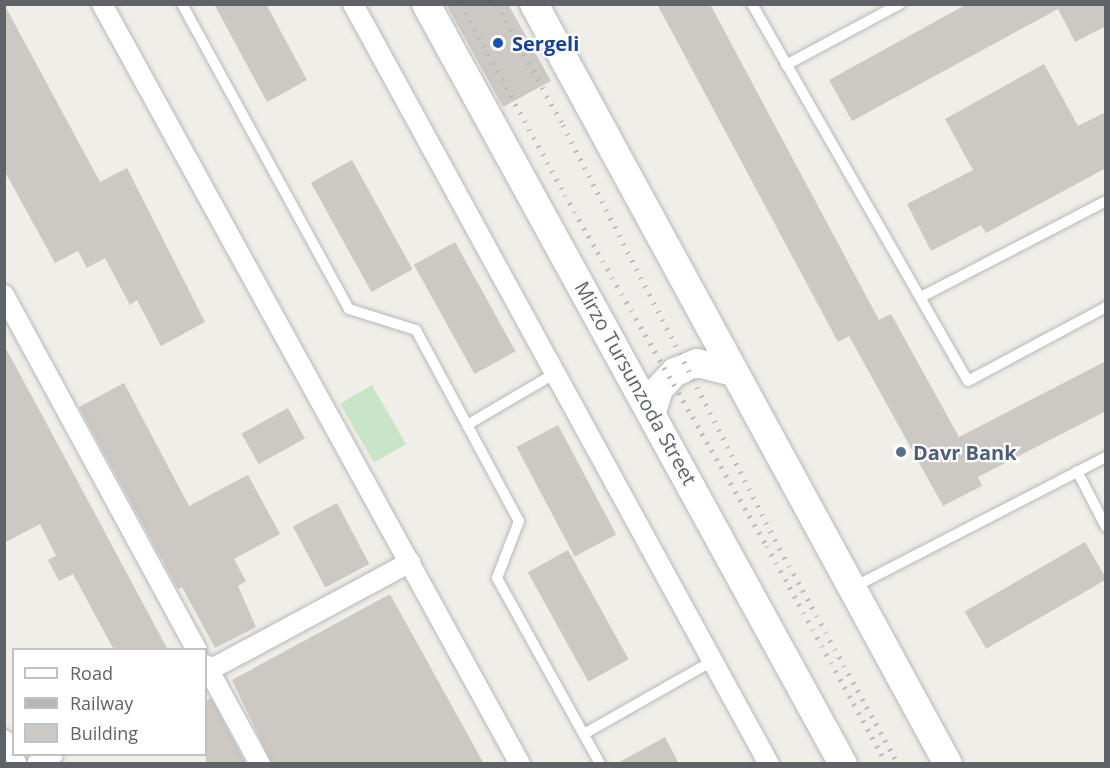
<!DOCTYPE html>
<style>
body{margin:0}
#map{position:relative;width:1110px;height:768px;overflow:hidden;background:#f0eee8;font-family:"Open Sans",sans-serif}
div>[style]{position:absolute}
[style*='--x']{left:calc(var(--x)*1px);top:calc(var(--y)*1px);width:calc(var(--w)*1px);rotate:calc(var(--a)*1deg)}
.green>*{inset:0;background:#c8e6c7;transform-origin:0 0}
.building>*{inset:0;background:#ccc9c5;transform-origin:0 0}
.roads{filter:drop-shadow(0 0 2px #b5b8bb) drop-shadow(0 0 2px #b5b8bb)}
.lane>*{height:10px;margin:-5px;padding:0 5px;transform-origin:5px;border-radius:5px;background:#fff}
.street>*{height:20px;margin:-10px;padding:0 10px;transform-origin:10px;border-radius:10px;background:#fff}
.secondary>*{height:28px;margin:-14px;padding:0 14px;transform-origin:14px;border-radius:14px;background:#fff}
.rail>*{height:4.5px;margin-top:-2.25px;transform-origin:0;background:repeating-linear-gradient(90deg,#b6b7b7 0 1.5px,transparent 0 9.5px)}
.dots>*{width:16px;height:16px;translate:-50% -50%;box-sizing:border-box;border:3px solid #fff;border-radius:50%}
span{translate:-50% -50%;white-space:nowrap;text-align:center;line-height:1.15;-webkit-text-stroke:4.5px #fff;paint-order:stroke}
.transit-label{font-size:20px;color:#164399;font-weight:700}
.left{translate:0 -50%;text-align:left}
.street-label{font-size:20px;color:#5f6367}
.service-label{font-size:20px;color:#4e5e75;font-weight:700}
.frame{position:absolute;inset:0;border:6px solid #5f6367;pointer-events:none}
.legend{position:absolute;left:12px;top:648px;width:195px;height:108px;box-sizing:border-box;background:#fff;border:2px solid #bfc1c2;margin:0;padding:8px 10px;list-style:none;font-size:18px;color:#5f6367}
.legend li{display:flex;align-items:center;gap:12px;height:30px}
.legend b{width:30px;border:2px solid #bfc1c2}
</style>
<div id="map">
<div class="green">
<div style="left:372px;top:385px;width:68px;height:37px;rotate:60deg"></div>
</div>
<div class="building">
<div style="clip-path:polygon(4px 4px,100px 182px,127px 168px,205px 322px,161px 346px,137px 300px,130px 305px,105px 258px,87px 268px,78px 251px,55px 263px,4px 170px)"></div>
<div style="clip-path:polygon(214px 4px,266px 4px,307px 80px,267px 102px)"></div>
<div style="clip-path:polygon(446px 4px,508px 4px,551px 81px,503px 107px)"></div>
<div style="clip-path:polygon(657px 4px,710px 4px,879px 320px,891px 314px,959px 437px,1106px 361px,1106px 411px,978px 477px,982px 486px,943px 506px,849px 336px,838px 342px)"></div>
<div style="clip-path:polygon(967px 4px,1106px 4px,1106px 26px,1075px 42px,1058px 9px,852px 121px,829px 80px)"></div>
<div style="clip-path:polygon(1044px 64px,1078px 126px,1106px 112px,1106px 168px,986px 233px,981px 225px,931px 251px,907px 204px,973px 170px,945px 119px)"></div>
<div style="left:352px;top:160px;width:125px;height:47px;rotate:61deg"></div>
<div style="left:455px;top:242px;width:125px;height:47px;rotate:61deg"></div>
<div style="clip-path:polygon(4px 345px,49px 428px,168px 650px,114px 650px,73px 574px,59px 581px,48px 560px,56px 556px,40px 524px,4px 543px)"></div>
<div style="clip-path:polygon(124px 383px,189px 506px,248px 475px,280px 534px,234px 559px,246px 581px,238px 586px,256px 627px,215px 648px,182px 587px,178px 589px,79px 407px)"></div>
<div style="left:288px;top:408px;width:35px;height:53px;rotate:61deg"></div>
<div style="left:558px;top:425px;width:124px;height:47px;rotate:62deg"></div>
<div style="left:337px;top:503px;width:69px;height:50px;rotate:62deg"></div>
<div style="left:1085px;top:542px;width:43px;height:139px;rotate:60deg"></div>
<div style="left:568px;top:550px;width:125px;height:46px;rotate:61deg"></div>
<div style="clip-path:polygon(390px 594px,484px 764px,272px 764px,232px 680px)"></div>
<div style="clip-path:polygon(211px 698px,246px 764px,206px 764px,206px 701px)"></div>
<div style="clip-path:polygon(665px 737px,679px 764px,616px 764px)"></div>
</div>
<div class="roads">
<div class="lane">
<div style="--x:182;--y:4;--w:348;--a:61.3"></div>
<div style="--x:349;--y:309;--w:70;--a:17.4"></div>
<div style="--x:416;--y:330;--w:217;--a:61.7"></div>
<div style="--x:519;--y:521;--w:61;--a:111.1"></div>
<div style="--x:497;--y:578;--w:213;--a:61"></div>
<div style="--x:752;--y:4;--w:434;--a:60.2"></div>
<div style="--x:968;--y:381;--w:157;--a:-28.2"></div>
<div style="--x:786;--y:65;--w:129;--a:-28.2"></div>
<div style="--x:921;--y:297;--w:208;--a:-27.4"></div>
<div style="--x:467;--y:425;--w:101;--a:-30.4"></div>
<div style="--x:1077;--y:471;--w:63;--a:62.6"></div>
<div style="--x:854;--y:587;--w:284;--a:-27.3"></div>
<div style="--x:584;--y:734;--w:146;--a:-29.6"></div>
</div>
<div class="street">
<div style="--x:102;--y:4;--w:867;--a:61.19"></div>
<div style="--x:353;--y:4;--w:866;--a:61.31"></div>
<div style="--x:4;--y:295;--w:404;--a:61.5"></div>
<div style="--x:206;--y:665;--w:113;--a:61.4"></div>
<div style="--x:206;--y:672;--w:232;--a:-28.3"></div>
<div style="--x:4;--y:740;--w:27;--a:62"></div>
<div style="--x:37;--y:764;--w:19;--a:-32"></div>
</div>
<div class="secondary">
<div style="--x:426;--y:4;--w:867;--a:61.25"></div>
<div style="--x:534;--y:4;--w:865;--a:61.42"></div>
<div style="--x:652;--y:412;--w:24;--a:-73"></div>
<div style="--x:659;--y:389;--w:23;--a:-47"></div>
<div style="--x:675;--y:372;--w:24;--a:-22"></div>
<div style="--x:697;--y:363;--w:38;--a:14"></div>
</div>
</div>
<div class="rail">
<div style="--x:461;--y:4;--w:217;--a:61.4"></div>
<div style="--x:565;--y:195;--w:405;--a:60.1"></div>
<div style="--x:767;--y:546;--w:249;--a:61.2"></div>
<div style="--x:497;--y:4;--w:138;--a:61.4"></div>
<div style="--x:563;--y:125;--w:476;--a:62.9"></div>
<div style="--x:780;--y:549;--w:245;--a:61.2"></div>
</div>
<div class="dots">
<div style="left:498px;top:43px;background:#1a4fb4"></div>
<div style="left:901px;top:452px;background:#5c6f8a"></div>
</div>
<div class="transit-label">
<span class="left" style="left:512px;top:43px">Sergeli</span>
</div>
<div class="street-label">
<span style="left:636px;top:383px;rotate:61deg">Mirzo Tursunzoda Street</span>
</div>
<div class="service-label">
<span class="left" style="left:913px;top:452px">Davr Bank</span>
</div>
<div class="frame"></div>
<ul class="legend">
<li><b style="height:8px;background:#fff"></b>Road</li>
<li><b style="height:8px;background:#b6b7b7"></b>Railway</li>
<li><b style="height:16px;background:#ccc9c5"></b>Building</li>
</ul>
</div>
